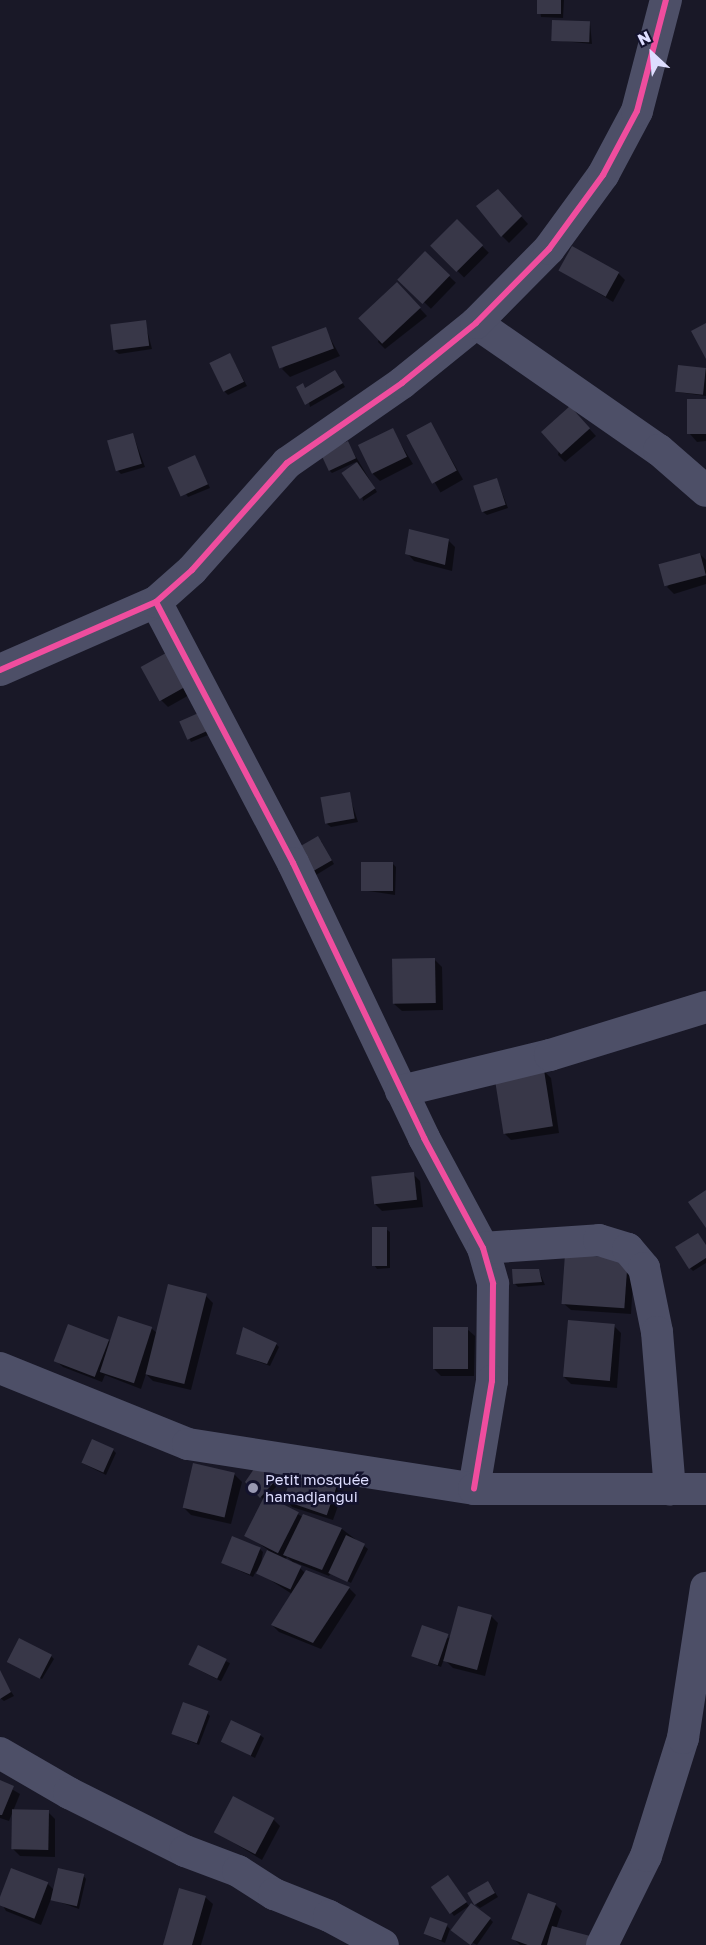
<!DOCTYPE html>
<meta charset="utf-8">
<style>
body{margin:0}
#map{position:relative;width:706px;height:1945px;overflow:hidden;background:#191827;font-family:"Golos Text",sans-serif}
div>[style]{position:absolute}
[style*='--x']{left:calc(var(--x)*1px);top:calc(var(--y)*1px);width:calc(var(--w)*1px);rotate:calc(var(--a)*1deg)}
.shadow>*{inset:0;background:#0007;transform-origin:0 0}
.building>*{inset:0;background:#383748;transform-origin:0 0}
.street>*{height:32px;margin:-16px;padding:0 16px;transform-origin:16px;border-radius:16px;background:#4d4f67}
.cycleway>*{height:6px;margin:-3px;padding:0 3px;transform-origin:3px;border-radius:3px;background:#ef4d9e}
.dots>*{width:16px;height:16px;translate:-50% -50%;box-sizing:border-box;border:3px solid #13122d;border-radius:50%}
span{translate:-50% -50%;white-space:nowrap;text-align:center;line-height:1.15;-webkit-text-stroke:5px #13122d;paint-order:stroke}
.poi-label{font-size:15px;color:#dedeff}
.left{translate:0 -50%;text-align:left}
.north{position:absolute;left:622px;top:24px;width:60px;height:60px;-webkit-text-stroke:4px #13122d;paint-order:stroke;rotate:334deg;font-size:16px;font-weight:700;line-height:24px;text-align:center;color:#dedeff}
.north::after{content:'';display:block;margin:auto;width:21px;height:27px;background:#dedeff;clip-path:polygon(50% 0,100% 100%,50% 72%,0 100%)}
</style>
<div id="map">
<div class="shadow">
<div style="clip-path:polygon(539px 0,564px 0,563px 18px,541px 17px)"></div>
<div style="clip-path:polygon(590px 23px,592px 44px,553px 40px)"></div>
<div style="clip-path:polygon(505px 198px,528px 224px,509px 243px,502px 236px)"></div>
<div style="left:457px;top:221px;width:45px;height:35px;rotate:45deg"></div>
<div style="left:425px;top:253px;width:43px;height:36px;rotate:44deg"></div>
<div style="clip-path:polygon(561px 270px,618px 273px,625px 280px,613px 302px)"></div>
<div style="clip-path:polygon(397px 284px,427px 316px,385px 349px,378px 342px)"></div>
<div style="clip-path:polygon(145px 322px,152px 349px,119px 354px,115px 351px)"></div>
<div style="clip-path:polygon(325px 329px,340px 356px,290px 377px,282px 369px)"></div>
<div style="clip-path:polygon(230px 355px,247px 386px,228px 395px,225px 392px)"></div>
<div style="clip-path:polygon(679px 367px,706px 369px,706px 396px,677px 392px)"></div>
<div style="clip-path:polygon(338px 375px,345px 387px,310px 407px,306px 389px)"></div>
<div style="clip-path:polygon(706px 400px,706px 441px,697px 442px,690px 434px)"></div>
<div style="clip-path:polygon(570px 408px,596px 436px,565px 462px,558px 455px)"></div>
<div style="left:431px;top:424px;width:64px;height:26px;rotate:60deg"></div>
<div style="clip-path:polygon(392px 430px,413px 464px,380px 481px,373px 474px)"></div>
<div style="clip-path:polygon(133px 435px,145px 467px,121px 474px,118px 471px)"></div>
<div style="clip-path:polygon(347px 442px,377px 492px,363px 501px,356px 462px,332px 473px,329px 470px)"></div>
<div style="clip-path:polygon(195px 457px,210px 488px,188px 497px,170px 468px)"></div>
<div style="clip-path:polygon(497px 480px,508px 508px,487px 515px,483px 512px)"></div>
<div style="clip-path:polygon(448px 540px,455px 547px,452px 571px,414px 561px,407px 553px)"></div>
<div style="clip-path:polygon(700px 554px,706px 560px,706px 584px,674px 594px,667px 587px)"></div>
<div style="clip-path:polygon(166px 655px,191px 694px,168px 707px,161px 700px)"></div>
<div style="clip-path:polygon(181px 722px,213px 733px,191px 742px)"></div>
<div style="clip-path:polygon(349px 794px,358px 822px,331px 827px,327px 824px)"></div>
<div style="clip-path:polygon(321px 841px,334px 864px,316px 875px,312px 872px)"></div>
<div style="clip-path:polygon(393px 864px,396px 867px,395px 895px,362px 890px)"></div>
<div style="clip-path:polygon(435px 960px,442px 967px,443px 1010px,402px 1011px,394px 1004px)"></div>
<div style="clip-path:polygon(544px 1071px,551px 1078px,559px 1133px,511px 1140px,504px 1133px)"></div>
<div style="clip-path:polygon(413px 1174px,420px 1181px,423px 1207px,382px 1211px,375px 1204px)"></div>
<div style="clip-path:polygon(386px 1229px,390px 1232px,390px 1268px,377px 1269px,374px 1265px)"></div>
<div style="clip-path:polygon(706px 1246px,706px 1263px,693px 1271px,690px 1268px)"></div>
<div style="clip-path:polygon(634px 1267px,631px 1314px,571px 1310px,563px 1303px)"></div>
<div style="clip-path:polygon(539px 1271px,545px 1285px,518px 1287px,515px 1284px)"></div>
<div style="clip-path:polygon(206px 1296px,213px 1303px,191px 1390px,153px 1381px,146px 1374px,141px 1389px,105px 1375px,102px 1382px,63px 1367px,55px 1360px,69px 1326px,111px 1342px,151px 1328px,157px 1333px)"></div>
<div style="clip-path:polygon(614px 1326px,621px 1333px,617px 1388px,571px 1384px,564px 1377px)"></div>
<div style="clip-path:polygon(467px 1329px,475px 1336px,474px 1376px,441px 1376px,434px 1369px)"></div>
<div style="clip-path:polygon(276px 1344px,279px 1347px,270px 1366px,238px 1354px)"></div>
<div style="clip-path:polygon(113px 1450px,116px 1453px,106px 1475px,82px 1463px)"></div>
<div style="clip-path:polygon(234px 1474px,242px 1482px,231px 1524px,191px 1515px,184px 1508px)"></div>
<div style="clip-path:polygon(evenodd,247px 1482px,274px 1482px,277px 1486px,266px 1497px,303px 1517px,342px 1529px,368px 1549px,351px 1583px,331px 1573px,329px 1576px,294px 1562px,306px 1574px,349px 1588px,356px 1595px,321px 1649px,279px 1632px,272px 1625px,292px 1594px,256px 1571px,253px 1577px,223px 1563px,260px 1549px,263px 1552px,261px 1564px,268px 1550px,247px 1535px,264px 1500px,247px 1482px,287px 1557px,296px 1565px,285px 1560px,287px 1557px)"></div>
<div style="clip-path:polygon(336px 1485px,343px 1492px,333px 1520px,292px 1507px,285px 1499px)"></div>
<div style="clip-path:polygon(491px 1616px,498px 1623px,485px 1676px,453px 1668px,444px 1659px,441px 1667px,413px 1656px)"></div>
<div style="left:198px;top:1647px;width:36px;height:20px;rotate:27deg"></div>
<div style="clip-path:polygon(51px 1656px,54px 1659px,42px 1679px,9px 1661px)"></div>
<div style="clip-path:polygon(0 1675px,14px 1696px,4px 1701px,0 1698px)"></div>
<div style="clip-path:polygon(207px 1713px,210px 1716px,199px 1745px,173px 1734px)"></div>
<div style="clip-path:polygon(260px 1735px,264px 1738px,255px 1758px,223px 1742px)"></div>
<div style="clip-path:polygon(0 1782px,20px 1794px,9px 1821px,0 1818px)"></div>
<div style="clip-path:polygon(48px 1812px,55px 1819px,55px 1857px,20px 1856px,13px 1849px)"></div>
<div style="clip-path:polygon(273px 1819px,280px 1826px,262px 1860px,216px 1832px)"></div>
<div style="clip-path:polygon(12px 1870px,47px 1883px,54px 1890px,83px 1875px,86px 1879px,79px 1909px,51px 1899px,41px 1925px,6px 1911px,0 1901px)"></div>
<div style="clip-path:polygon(451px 1881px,469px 1906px,454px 1916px,433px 1887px)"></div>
<div style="clip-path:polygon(491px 1886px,498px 1897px,480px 1908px,476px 1905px)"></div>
<div style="clip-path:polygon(205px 1897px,213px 1904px,201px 1945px,164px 1945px)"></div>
<div style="clip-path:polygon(555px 1904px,562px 1911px,556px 1929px,599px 1945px,520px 1945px,514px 1939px)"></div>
<div style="clip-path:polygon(490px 1919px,493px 1922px,477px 1945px,456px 1934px)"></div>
<div style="clip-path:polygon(447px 1926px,450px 1929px,445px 1943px,425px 1934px)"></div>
</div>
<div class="building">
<div style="left:537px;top:0;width:24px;height:14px"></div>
<div style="left:552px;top:20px;width:38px;height:21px;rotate:2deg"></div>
<div style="clip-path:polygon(498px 189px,522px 216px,501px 237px,476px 206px)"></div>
<div style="left:457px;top:219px;width:37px;height:38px;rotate:45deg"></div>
<div style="left:572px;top:246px;width:54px;height:28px;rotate:29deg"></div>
<div style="left:425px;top:251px;width:35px;height:40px;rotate:44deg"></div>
<div style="left:397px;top:282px;width:35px;height:53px;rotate:47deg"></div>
<div style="left:146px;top:320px;width:26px;height:36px;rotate:83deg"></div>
<div style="clip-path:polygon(706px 323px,706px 359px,691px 331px)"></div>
<div style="left:326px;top:327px;width:23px;height:58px;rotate:70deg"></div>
<div style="left:230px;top:353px;width:32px;height:23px;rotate:64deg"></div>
<div style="left:678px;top:365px;width:28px;height:27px;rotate:6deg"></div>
<div style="clip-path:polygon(335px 370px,343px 383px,305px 405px,296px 387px,303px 383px,305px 388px)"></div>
<div style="left:706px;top:399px;width:35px;height:19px;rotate:90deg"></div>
<div style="left:570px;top:406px;width:30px;height:39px;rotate:48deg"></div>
<div style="left:431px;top:422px;width:55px;height:28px;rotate:62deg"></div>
<div style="left:393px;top:428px;width:32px;height:39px;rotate:64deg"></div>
<div style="left:133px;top:433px;width:32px;height:27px;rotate:74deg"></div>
<div style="left:348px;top:441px;width:19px;height:30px;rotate:65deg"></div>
<div style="left:195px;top:455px;width:32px;height:30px;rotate:66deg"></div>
<div style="left:357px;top:462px;width:32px;height:19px;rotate:55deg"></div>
<div style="left:497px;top:478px;width:28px;height:25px;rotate:72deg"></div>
<div style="clip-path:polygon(409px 529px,449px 539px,445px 565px,405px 554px)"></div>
<div style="left:700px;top:553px;width:23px;height:43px;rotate:75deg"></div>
<div style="left:166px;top:653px;width:39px;height:29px;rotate:61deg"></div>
<div style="left:203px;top:711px;width:20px;height:26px;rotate:66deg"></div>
<div style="left:350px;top:792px;width:27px;height:30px;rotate:80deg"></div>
<div style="left:318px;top:836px;width:28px;height:24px;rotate:60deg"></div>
<div style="left:361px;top:862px;width:32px;height:29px"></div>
<div style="left:435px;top:958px;width:45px;height:43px;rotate:89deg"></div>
<div style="left:544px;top:1070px;width:57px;height:50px;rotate:81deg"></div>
<div style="left:414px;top:1172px;width:28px;height:43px;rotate:84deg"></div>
<div style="clip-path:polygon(706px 1190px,706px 1228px,688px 1202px)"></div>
<div style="left:372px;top:1227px;width:15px;height:39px"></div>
<div style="clip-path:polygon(698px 1233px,706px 1245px,706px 1258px,689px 1269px,675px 1247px)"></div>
<div style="left:565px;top:1254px;width:63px;height:50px;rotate:4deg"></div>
<div style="clip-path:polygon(512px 1269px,539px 1269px,542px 1282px,513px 1284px)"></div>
<div style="left:168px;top:1284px;width:40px;height:93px;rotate:14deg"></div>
<div style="left:118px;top:1316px;width:36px;height:59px;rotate:18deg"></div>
<div style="left:568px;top:1320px;width:47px;height:57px;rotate:5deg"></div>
<div style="left:68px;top:1324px;width:44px;height:40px;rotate:21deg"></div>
<div style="clip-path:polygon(243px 1327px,277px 1343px,267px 1364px,236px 1354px)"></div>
<div style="left:433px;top:1327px;width:35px;height:42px"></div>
<div style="left:92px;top:1439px;width:24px;height:26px;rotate:24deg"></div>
<div style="left:193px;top:1463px;width:43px;height:46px;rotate:13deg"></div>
<div style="clip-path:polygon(256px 1466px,275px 1481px,260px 1498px,245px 1482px)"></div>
<div style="left:294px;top:1469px;width:46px;height:33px;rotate:19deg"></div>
<div style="left:265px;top:1495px;width:38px;height:46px;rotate:27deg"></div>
<div style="clip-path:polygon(303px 1514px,342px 1528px,322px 1570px,283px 1555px)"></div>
<div style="left:346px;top:1535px;width:21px;height:42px;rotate:25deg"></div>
<div style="left:232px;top:1536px;width:31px;height:29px;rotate:22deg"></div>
<div style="left:267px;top:1550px;width:38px;height:26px;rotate:25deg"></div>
<div style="clip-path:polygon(306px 1570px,350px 1587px,313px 1643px,271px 1625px)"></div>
<div style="left:458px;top:1606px;width:35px;height:57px;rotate:15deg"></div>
<div style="left:422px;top:1625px;width:28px;height:33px;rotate:19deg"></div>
<div style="left:19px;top:1638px;width:37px;height:27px;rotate:27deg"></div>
<div style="left:198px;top:1645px;width:32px;height:22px;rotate:26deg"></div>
<div style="clip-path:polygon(0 1670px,11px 1692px,0 1699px)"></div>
<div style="left:183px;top:1702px;width:27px;height:34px;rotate:20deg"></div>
<div style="left:231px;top:1720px;width:33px;height:24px;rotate:25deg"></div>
<div style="clip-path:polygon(0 1780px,14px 1786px,2px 1815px,0 1815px)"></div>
<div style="left:233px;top:1796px;width:47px;height:41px;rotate:28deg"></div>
<div style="left:49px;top:1810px;width:40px;height:37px;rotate:91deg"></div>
<div style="left:11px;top:1868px;width:40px;height:39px;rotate:21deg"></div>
<div style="left:58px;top:1868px;width:27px;height:33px;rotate:13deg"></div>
<div style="left:448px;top:1875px;width:33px;height:21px;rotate:55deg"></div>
<div style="left:488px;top:1881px;width:14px;height:24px;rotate:60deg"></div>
<div style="clip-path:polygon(179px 1888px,206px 1896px,192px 1945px,163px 1945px)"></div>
<div style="left:528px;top:1893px;width:30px;height:49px;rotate:20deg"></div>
<div style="left:471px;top:1903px;width:25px;height:34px;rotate:37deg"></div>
<div style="left:430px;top:1917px;width:19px;height:18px;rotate:21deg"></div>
<div style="clip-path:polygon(552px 1926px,594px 1937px,591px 1945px,547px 1945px)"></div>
</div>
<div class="street">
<div style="--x:476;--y:323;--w:223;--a:34.8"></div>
<div style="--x:659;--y:450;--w:62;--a:41.1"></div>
<div style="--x:156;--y:602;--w:295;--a:62.3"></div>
<div style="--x:293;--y:863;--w:305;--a:64.5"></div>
<div style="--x:424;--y:1138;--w:125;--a:61.8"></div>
<div style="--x:483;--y:1248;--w:37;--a:74"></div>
<div style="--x:493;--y:1284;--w:97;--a:90.6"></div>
<div style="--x:492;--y:1381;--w:109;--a:99.5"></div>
<div style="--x:0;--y:670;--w:170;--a:-23.6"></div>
<div style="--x:156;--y:602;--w:48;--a:-41.6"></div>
<div style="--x:192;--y:570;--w:143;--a:-48.4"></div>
<div style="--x:287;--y:463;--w:140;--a:-34.8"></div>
<div style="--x:402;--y:383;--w:95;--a:-39"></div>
<div style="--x:476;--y:323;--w:104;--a:-45.4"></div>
<div style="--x:549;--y:249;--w:92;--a:-53.9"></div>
<div style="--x:603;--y:175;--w:72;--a:-62"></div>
<div style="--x:637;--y:111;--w:115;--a:-75.4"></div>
<div style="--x:401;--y:1091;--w:153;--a:-13.6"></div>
<div style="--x:550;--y:1055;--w:163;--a:-17.1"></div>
<div style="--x:483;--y:1248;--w:116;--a:-3.9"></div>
<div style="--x:599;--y:1240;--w:30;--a:17"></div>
<div style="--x:628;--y:1249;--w:25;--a:50"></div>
<div style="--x:644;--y:1268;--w:65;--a:78.5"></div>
<div style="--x:657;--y:1332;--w:158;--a:85.3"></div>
<div style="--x:0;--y:1368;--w:203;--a:22"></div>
<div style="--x:188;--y:1444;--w:290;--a:8.9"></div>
<div style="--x:474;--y:1489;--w:232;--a:0"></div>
<div style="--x:0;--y:1753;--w:80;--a:30.1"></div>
<div style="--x:69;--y:1793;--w:130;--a:26.6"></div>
<div style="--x:185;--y:1851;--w:57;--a:20.7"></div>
<div style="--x:238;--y:1871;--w:43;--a:32.6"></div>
<div style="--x:274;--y:1894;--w:59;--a:21.8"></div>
<div style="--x:329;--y:1916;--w:61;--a:28.2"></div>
<div style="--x:602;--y:1945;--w:99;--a:-63.7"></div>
<div style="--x:646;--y:1856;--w:124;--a:-72.6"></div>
<div style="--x:683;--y:1738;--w:152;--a:-81.3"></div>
</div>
<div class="cycleway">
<div style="--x:156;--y:602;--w:295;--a:62.3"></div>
<div style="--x:293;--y:863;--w:305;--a:64.5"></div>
<div style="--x:424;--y:1138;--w:125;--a:61.8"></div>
<div style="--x:483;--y:1248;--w:37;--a:74"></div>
<div style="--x:493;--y:1284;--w:97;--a:90.6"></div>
<div style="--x:492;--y:1381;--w:109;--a:99.5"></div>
<div style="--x:0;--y:670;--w:170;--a:-23.6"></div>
<div style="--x:156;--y:602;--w:48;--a:-41.6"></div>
<div style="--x:192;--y:570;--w:143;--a:-48.4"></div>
<div style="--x:287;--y:463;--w:140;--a:-34.8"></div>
<div style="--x:402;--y:383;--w:95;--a:-39"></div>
<div style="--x:476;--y:323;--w:104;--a:-45.4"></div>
<div style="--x:549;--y:249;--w:92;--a:-53.9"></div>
<div style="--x:603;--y:175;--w:72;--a:-62"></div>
<div style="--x:637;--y:111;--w:115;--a:-75.4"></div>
</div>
<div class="dots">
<div style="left:253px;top:1488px;background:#9999b3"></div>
</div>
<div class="poi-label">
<span class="left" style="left:265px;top:1488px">Petit mosquée<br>hamadjangui</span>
</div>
<div class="north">N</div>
</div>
